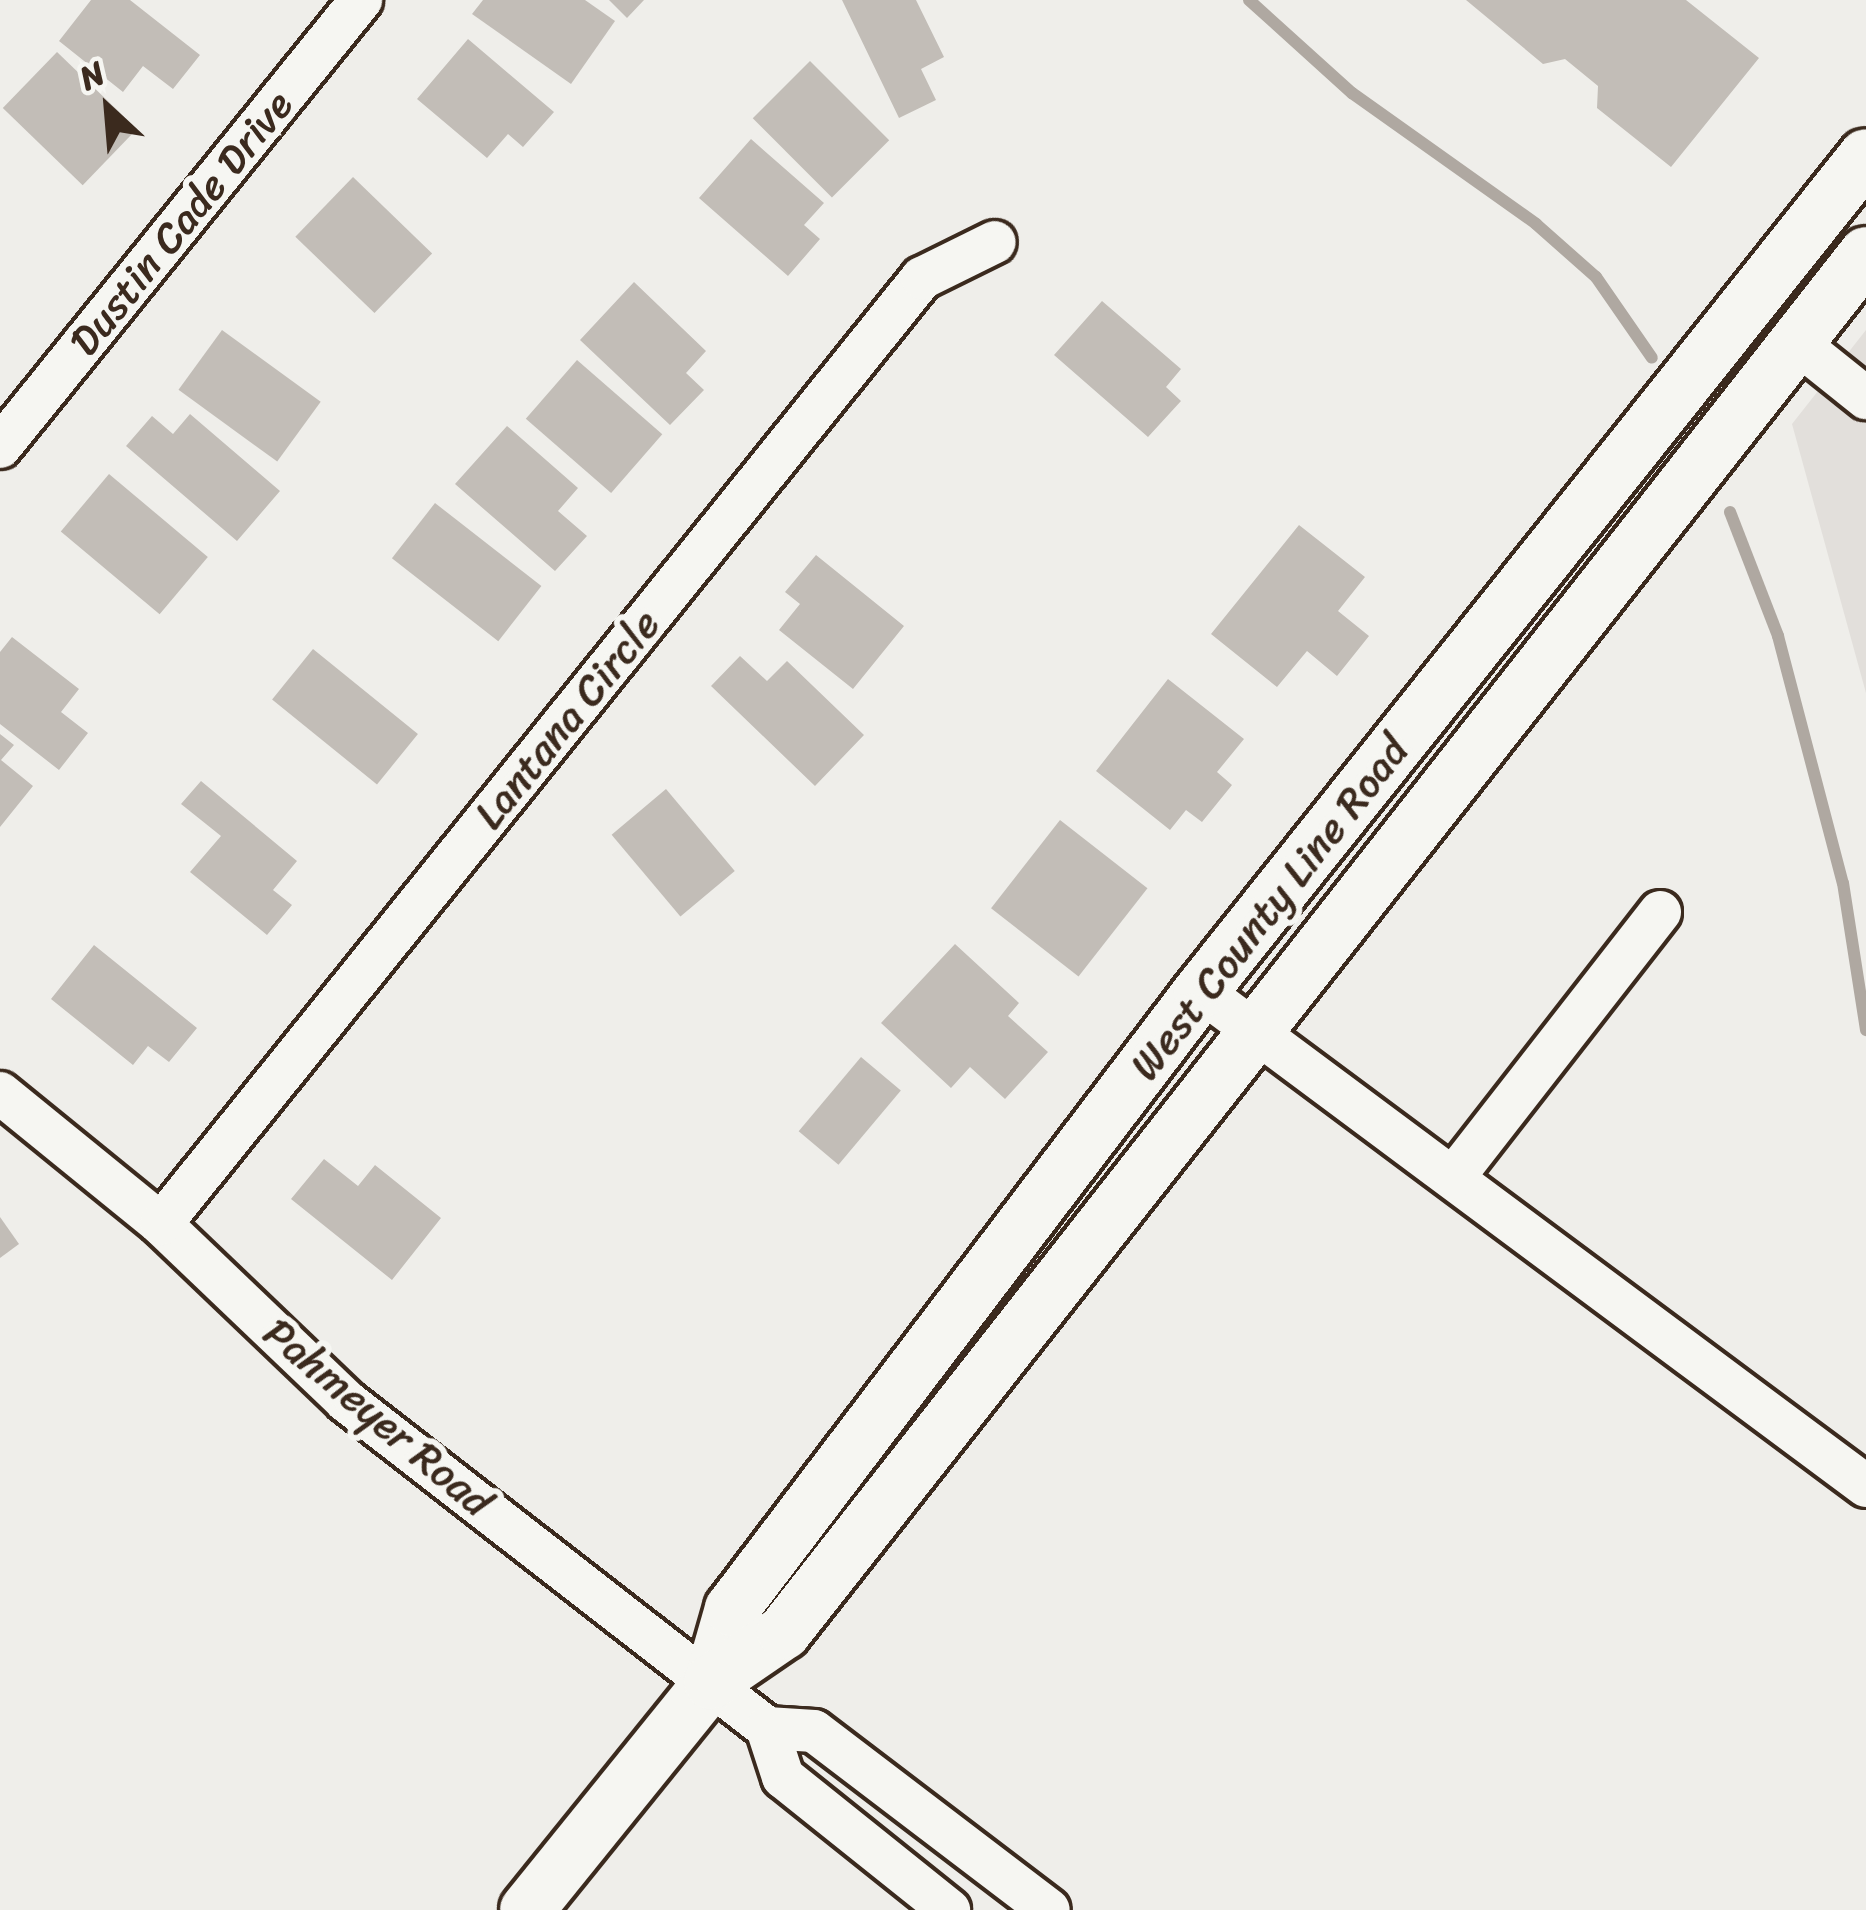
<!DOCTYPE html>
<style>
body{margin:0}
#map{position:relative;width:1866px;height:1910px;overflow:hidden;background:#efeeea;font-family:Sriracha,sans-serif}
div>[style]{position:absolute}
.built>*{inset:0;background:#e2dfdb}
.stream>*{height:12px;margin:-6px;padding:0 6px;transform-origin:6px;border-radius:6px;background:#afa8a1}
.building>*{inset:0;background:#c2bdb7;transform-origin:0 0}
.roads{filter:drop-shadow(3px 0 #3b2a1e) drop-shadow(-3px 0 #3b2a1e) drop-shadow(0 3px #3b2a1e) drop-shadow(0 -3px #3b2a1e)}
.minor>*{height:42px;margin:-21px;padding:0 21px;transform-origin:21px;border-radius:21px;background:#f6f6f2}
.major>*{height:54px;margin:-27px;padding:0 27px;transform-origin:27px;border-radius:27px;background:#f6f6f2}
span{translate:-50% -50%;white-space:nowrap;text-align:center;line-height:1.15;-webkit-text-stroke:12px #f6f6f2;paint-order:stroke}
.street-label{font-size:42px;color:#3b2a1e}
.north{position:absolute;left:48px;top:48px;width:120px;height:120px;-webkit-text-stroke:9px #f6f6f2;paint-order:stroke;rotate:334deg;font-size:33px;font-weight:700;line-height:48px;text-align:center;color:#3b2a1e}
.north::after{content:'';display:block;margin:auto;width:42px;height:54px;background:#3b2a1e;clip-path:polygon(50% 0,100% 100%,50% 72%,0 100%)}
</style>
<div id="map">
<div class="built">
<i style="clip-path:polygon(1866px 330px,1866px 693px,1792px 424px)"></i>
</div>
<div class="stream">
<i style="left:1249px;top:0;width:139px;rotate:42.1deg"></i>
<i style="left:1352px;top:93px;width:226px;rotate:35.4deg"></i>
<i style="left:1536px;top:224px;width:80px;rotate:41.5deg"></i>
<i style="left:1596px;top:277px;width:98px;rotate:55.3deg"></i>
<i style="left:1730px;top:512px;width:133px;rotate:68.8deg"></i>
<i style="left:1778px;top:636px;width:255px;rotate:75.3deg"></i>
<i style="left:1843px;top:883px;width:149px;rotate:81.1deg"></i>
</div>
<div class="building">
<i style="clip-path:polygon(91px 0,130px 0,200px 55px,173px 89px,143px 66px,123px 92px,59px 41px)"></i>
<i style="clip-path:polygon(483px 0,585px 0,615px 21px,571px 84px,472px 14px)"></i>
<i style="clip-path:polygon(609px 0,644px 0,627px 18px)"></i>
<i style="clip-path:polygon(842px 0,916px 0,944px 57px,921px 69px,936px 100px,899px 118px)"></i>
<i style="clip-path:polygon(1466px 0,1686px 0,1759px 58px,1671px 167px,1597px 108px,1598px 86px,1565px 59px,1543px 64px)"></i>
<i style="clip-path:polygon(468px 39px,554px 112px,523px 147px,508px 134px,487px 158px,417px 99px)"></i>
<i style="left:57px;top:52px;width:111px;height:78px;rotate:44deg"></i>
<i style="left:810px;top:61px;width:112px;height:81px;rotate:45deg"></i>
<i style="clip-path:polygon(751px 139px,824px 203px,804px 225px,820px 239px,788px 276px,699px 198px)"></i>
<i style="left:353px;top:177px;width:110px;height:83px;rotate:44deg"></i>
<i style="clip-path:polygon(634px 282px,706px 351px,686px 373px,704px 390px,670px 425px,580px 340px)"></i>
<i style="clip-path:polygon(1102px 301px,1181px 369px,1166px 387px,1181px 401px,1148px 437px,1054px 355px)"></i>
<i style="left:222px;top:330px;width:122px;height:74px;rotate:36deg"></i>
<i style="left:577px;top:360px;width:113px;height:78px;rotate:41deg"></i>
<i style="clip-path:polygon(190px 414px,280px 491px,237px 541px,126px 446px,152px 416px,173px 434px)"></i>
<i style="clip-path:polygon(507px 426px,578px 488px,558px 511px,587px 536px,555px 571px,455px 484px)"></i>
<i style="left:109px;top:474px;width:129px;height:75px;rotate:40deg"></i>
<i style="left:435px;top:503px;width:135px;height:70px;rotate:38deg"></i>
<i style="clip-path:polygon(1299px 525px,1365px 577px,1338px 611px,1369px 636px,1337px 676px,1307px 651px,1277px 687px,1211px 634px)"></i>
<i style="clip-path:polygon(816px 555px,904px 626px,853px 689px,779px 630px,800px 604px,785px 592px)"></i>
<i style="clip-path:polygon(12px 637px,79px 689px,61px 712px,88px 733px,59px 770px,0 724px,0 652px)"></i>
<i style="left:313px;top:649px;width:135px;height:65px;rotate:39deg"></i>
<i style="clip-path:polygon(740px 656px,767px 681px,787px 661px,864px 735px,815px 786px,711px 686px)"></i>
<i style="clip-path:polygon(1168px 679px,1244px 739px,1217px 772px,1232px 785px,1202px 822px,1186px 810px,1170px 830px,1096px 771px)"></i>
<i style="clip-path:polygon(0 734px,14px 745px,1px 760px,33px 786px,0 827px)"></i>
<i style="clip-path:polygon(201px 781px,297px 861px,273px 890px,292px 905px,267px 935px,190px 872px,221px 836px,181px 804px)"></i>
<i style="left:666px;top:789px;width:107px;height:71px;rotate:50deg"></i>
<i style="left:1060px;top:820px;width:111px;height:112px;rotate:38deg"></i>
<i style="clip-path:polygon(955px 944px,1019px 1003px,1008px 1016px,1048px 1052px,1005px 1099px,970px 1067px,951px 1088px,881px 1023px)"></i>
<i style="clip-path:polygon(94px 945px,197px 1028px,169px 1062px,148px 1046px,133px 1065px,51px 999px)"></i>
<i style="left:861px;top:1057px;width:52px;height:97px;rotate:40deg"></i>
<i style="clip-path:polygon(324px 1159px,358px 1186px,375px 1165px,441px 1218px,392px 1280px,291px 1199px)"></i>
<i style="clip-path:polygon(0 1217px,19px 1244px,0 1258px)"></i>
</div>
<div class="roads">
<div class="minor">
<i style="left:1796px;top:342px;width:90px;rotate:38.7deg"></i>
<i style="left:0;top:447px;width:575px;rotate:-51.08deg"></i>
<i style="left:1201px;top:991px;width:829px;rotate:36.66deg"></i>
<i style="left:0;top:1093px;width:208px;rotate:39.1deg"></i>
<i style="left:161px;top:1224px;width:256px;rotate:43.7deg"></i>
<i style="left:346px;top:1401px;width:533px;rotate:37.84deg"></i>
<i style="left:767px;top:1728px;width:52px;rotate:71.9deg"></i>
<i style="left:783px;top:1777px;width:213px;rotate:38.7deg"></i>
<i style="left:1453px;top:1178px;width:337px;rotate:-52.1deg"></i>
<i style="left:161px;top:1224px;width:1214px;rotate:-51.19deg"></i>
<i style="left:922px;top:278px;width:81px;rotate:-26.3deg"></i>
<i style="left:767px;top:1728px;width:47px;rotate:3.7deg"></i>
<i style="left:814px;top:1731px;width:295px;rotate:37.3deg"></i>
</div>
<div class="major">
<i style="left:711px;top:1682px;width:76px;rotate:-74deg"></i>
<i style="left:732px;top:1609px;width:776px;rotate:-52.81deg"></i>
<i style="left:1201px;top:991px;width:1067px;rotate:-51.47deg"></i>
<i style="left:527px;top:1910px;width:293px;rotate:-51.1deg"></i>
<i style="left:711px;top:1682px;width:88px;rotate:-34.4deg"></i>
<i style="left:784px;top:1632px;width:1752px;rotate:-51.86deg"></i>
</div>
</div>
<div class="street-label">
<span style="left:181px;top:223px;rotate:-51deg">Dustin Cade Drive</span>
<span style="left:567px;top:719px;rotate:-51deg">Lantana Circle</span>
<span style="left:1269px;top:908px;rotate:-52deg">West County Line Road</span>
<span style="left:378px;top:1417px;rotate:40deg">Pahmeyer Road</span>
</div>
<div class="north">N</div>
</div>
